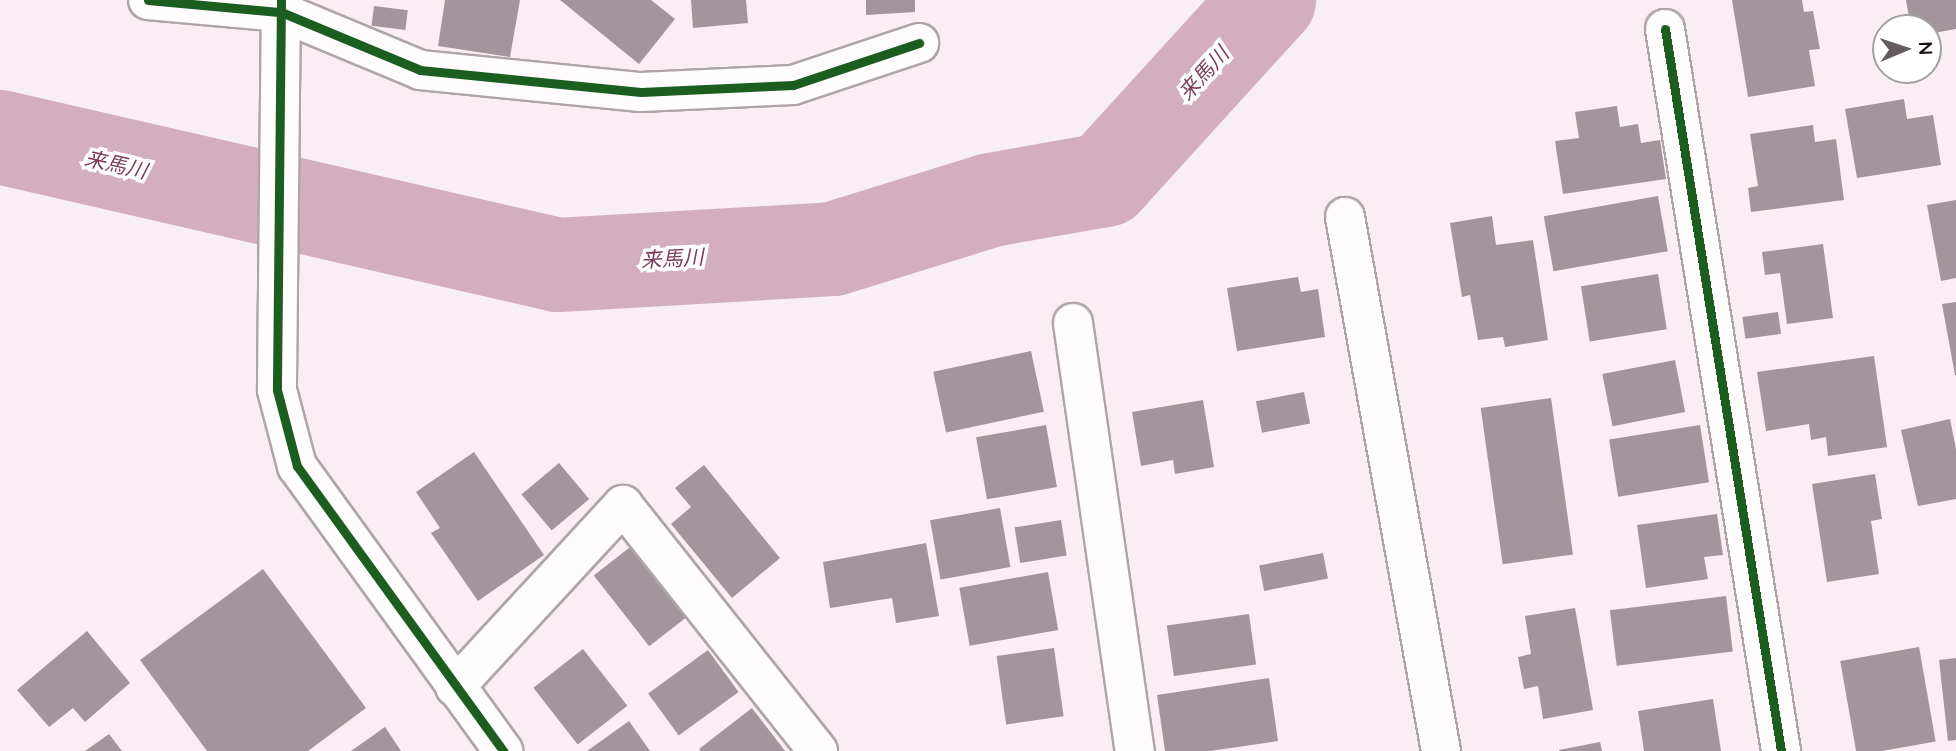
<!DOCTYPE html>
<meta charset="utf-8">
<style>
body{margin:0}
#map{position:relative;width:1956px;height:751px;overflow:hidden;background:#f9eef3;font-family:Quicksand,"Noto Sans JP",sans-serif}
div>[style]{position:absolute}
.river>*{height:94px;margin:-47px;padding:0 47px;transform-origin:47px;border-radius:47px;background:#d3aebe}
.building>*{inset:0;background:#a2959b;transform-origin:0 0}
.roads{filter:drop-shadow(2px 0 #aea5a9) drop-shadow(-2px 0 #aea5a9) drop-shadow(0 2px #aea5a9) drop-shadow(0 -2px #aea5a9)}
.minor>*{height:38px;margin:-19px;padding:0 19px;transform-origin:19px;border-radius:19px;background:#fefcfd}
.cycleway>*{height:9px;margin:-4.5px;padding:0 4.5px;transform-origin:4.5px;border-radius:4.5px;background:#1b5e20}
span{translate:-50% -50%;white-space:nowrap;text-align:center;line-height:1.15;-webkit-text-stroke:7px #fff;paint-order:stroke}
.water-label{font-size:21px;color:#7c3d5c;font-style:italic}
.north{position:absolute;left:1872px;top:14px;width:70px;height:70px;box-sizing:border-box;background:#fff;border:2px solid #a29fa0;border-radius:50%;rotate:88deg;font-size:19px;font-weight:700;line-height:28px;text-align:center;color:#160e11}
.north::after{content:'';display:block;margin:auto;width:24px;height:32px;background:#655c60;clip-path:polygon(50% 0,100% 100%,50% 72%,0 100%)}
</style>
<div id="map">
<div class="river">
<i style="left:0;top:137px;width:572px;rotate:12.92deg"></i>
<i style="left:558px;top:265px;width:275px;rotate:-3.3deg"></i>
<i style="left:833px;top:249px;width:165px;rotate:-17.2deg"></i>
<i style="left:991px;top:200px;width:116px;rotate:-10deg"></i>
<i style="left:1105px;top:180px;width:244px;rotate:-47.7deg"></i>
</div>
<div class="building">
<i style="clip-path:polygon(445px 0,520px 0,510px 57px,438px 46px)"></i>
<i style="clip-path:polygon(560px 0,651px 0,675px 19px,639px 64px)"></i>
<i style="clip-path:polygon(691px 0,746px 0,748px 23px,693px 28px)"></i>
<i style="clip-path:polygon(866px 0,915px 0,915px 12px,866px 15px)"></i>
<i style="clip-path:polygon(1732px 0,1802px 0,1804px 12px,1813px 11px,1820px 49px,1809px 50px,1815px 86px,1748px 97px)"></i>
<i style="clip-path:polygon(1906px 0,1956px 0,1956px 29px,1928px 34px,1928px 28px,1911px 28px)"></i>
<i style="left:374px;top:6px;width:34px;height:20px;rotate:7deg"></i>
<i style="clip-path:polygon(1904px 99px,1907px 119px,1933px 115px,1941px 165px,1857px 178px,1845px 109px)"></i>
<i style="clip-path:polygon(1617px 106px,1620px 127px,1638px 124px,1641px 143px,1660px 140px,1666px 179px,1563px 194px,1555px 141px,1579px 138px,1575px 112px)"></i>
<i style="clip-path:polygon(1813px 125px,1815px 142px,1836px 139px,1844px 200px,1751px 212px,1748px 188px,1758px 186px,1750px 134px)"></i>
<i style="left:1658px;top:196px;width:56px;height:116px;rotate:80deg"></i>
<i style="clip-path:polygon(1956px 200px,1956px 278px,1941px 281px,1927px 205px)"></i>
<i style="clip-path:polygon(1492px 216px,1496px 245px,1533px 240px,1548px 340px,1505px 347px,1503px 337px,1478px 340px,1470px 295px,1462px 297px,1450px 223px)"></i>
<i style="clip-path:polygon(1823px 244px,1833px 318px,1787px 324px,1780px 273px,1765px 275px,1762px 252px)"></i>
<i style="left:1658px;top:274px;width:56px;height:78px;rotate:81deg"></i>
<i style="clip-path:polygon(1298px 277px,1301px 292px,1318px 289px,1325px 337px,1237px 351px,1227px 288px)"></i>
<i style="clip-path:polygon(1956px 302px,1956px 375px,1955px 375px,1942px 304px)"></i>
<i style="left:1778px;top:312px;width:22px;height:36px;rotate:82deg"></i>
<i style="left:1031px;top:351px;width:62px;height:100px;rotate:78deg"></i>
<i style="clip-path:polygon(1874px 356px,1887px 447px,1828px 456px,1826px 437px,1811px 440px,1809px 424px,1766px 431px,1757px 372px)"></i>
<i style="left:1675px;top:360px;width:53px;height:74px;rotate:79deg"></i>
<i style="left:1304px;top:392px;width:32px;height:49px;rotate:79deg"></i>
<i style="left:1551px;top:398px;width:158px;height:71px;rotate:82deg"></i>
<i style="clip-path:polygon(1203px 400px,1214px 467px,1175px 474px,1173px 460px,1141px 466px,1132px 412px)"></i>
<i style="clip-path:polygon(1950px 419px,1956px 449px,1956px 499px,1918px 506px,1901px 430px)"></i>
<i style="left:1046px;top:425px;width:63px;height:71px;rotate:80deg"></i>
<i style="left:1700px;top:425px;width:58px;height:92px;rotate:81deg"></i>
<i style="clip-path:polygon(474px 452px,544px 555px,478px 601px,431px 533px,440px 528px,416px 492px)"></i>
<i style="left:559px;top:463px;width:47px;height:49px;rotate:50deg"></i>
<i style="clip-path:polygon(704px 465px,780px 558px,732px 598px,671px 524px,691px 507px,675px 488px)"></i>
<i style="clip-path:polygon(1875px 474px,1882px 519px,1871px 521px,1879px 574px,1827px 582px,1812px 484px)"></i>
<i style="left:1000px;top:508px;width:60px;height:71px;rotate:80deg"></i>
<i style="clip-path:polygon(1717px 514px,1723px 555px,1704px 557px,1708px 579px,1646px 588px,1637px 525px)"></i>
<i style="left:1061px;top:520px;width:36px;height:47px;rotate:81deg"></i>
<i style="clip-path:polygon(926px 543px,939px 616px,896px 623px,892px 598px,830px 608px,823px 562px)"></i>
<i style="left:634px;top:544px;width:90px;height:51px;rotate:52deg"></i>
<i style="left:1323px;top:553px;width:26px;height:65px;rotate:79deg"></i>
<i style="clip-path:polygon(263px 569px,366px 708px,308px 751px,207px 751px,140px 660px)"></i>
<i style="left:1048px;top:572px;width:59px;height:90px;rotate:80deg"></i>
<i style="left:1726px;top:596px;width:56px;height:117px;rotate:83deg"></i>
<i style="clip-path:polygon(1575px 608px,1593px 710px,1543px 719px,1538px 686px,1524px 689px,1518px 657px,1531px 654px,1525px 616px)"></i>
<i style="left:1249px;top:614px;width:51px;height:83px;rotate:82deg"></i>
<i style="clip-path:polygon(87px 631px,130px 683px,85px 722px,73px 708px,49px 727px,17px 690px)"></i>
<i style="left:1919px;top:647px;width:96px;height:80px;rotate:80deg"></i>
<i style="left:1054px;top:648px;width:69px;height:58px;rotate:82deg"></i>
<i style="left:583px;top:649px;width:72px;height:63px;rotate:52deg"></i>
<i style="left:708px;top:650px;width:52px;height:74px;rotate:54deg"></i>
<i style="clip-path:polygon(1956px 658px,1956px 740px,1948px 741px,1939px 660px)"></i>
<i style="clip-path:polygon(1269px 678px,1278px 741px,1210px 751px,1165px 751px,1157px 695px)"></i>
<i style="clip-path:polygon(1713px 699px,1721px 751px,1644px 751px,1638px 711px)"></i>
<i style="clip-path:polygon(752px 708px,785px 751px,701px 751px,699px 749px)"></i>
<i style="clip-path:polygon(629px 721px,650px 751px,587px 751px)"></i>
<i style="clip-path:polygon(385px 727px,401px 751px,351px 751px)"></i>
<i style="clip-path:polygon(109px 734px,122px 751px,85px 751px)"></i>
<i style="clip-path:polygon(1600px 742px,1602px 751px,1559px 751px,1559px 750px)"></i>
</div>
<div class="roads">
<div class="minor">
<i style="left:148px;top:0;width:134px;rotate:5.2deg"></i>
<i style="left:281px;top:12px;width:151px;rotate:22.6deg"></i>
<i style="left:420px;top:70px;width:222px;rotate:5.7deg"></i>
<i style="left:641px;top:92px;width:152px;rotate:-2.6deg"></i>
<i style="left:793px;top:85px;width:133px;rotate:-18.4deg"></i>
<i style="left:281px;top:0;width:390px;rotate:90.6deg"></i>
<i style="left:277px;top:390px;width:79px;rotate:75.3deg"></i>
<i style="left:297px;top:466px;width:352px;rotate:54.1deg"></i>
<i style="left:1665px;top:29px;width:731px;rotate:80.87deg"></i>
<i style="left:1345px;top:217px;width:543px;rotate:79.81deg"></i>
<i style="left:1073px;top:323px;width:432px;rotate:81.8deg"></i>
<i style="left:455px;top:687px;width:248px;rotate:-47.3deg"></i>
<i style="left:623px;top:505px;width:314px;rotate:51.6deg"></i>
</div>
</div>
<div class="cycleway">
<i style="left:148px;top:0;width:134px;rotate:5.2deg"></i>
<i style="left:281px;top:12px;width:151px;rotate:22.6deg"></i>
<i style="left:420px;top:70px;width:222px;rotate:5.7deg"></i>
<i style="left:641px;top:92px;width:152px;rotate:-2.6deg"></i>
<i style="left:793px;top:85px;width:133px;rotate:-18.4deg"></i>
<i style="left:281px;top:0;width:390px;rotate:90.6deg"></i>
<i style="left:277px;top:390px;width:79px;rotate:75.3deg"></i>
<i style="left:297px;top:466px;width:352px;rotate:54.1deg"></i>
<i style="left:1665px;top:29px;width:731px;rotate:80.87deg"></i>
</div>
<div class="water-label">
<span style="left:1203px;top:73px;rotate:-48deg">来馬川</span>
<span style="left:116px;top:164px;rotate:13deg">来馬川</span>
<span style="left:672px;top:258px;rotate:-3deg">来馬川</span>
</div>
<div class="north">N</div>
</div>
